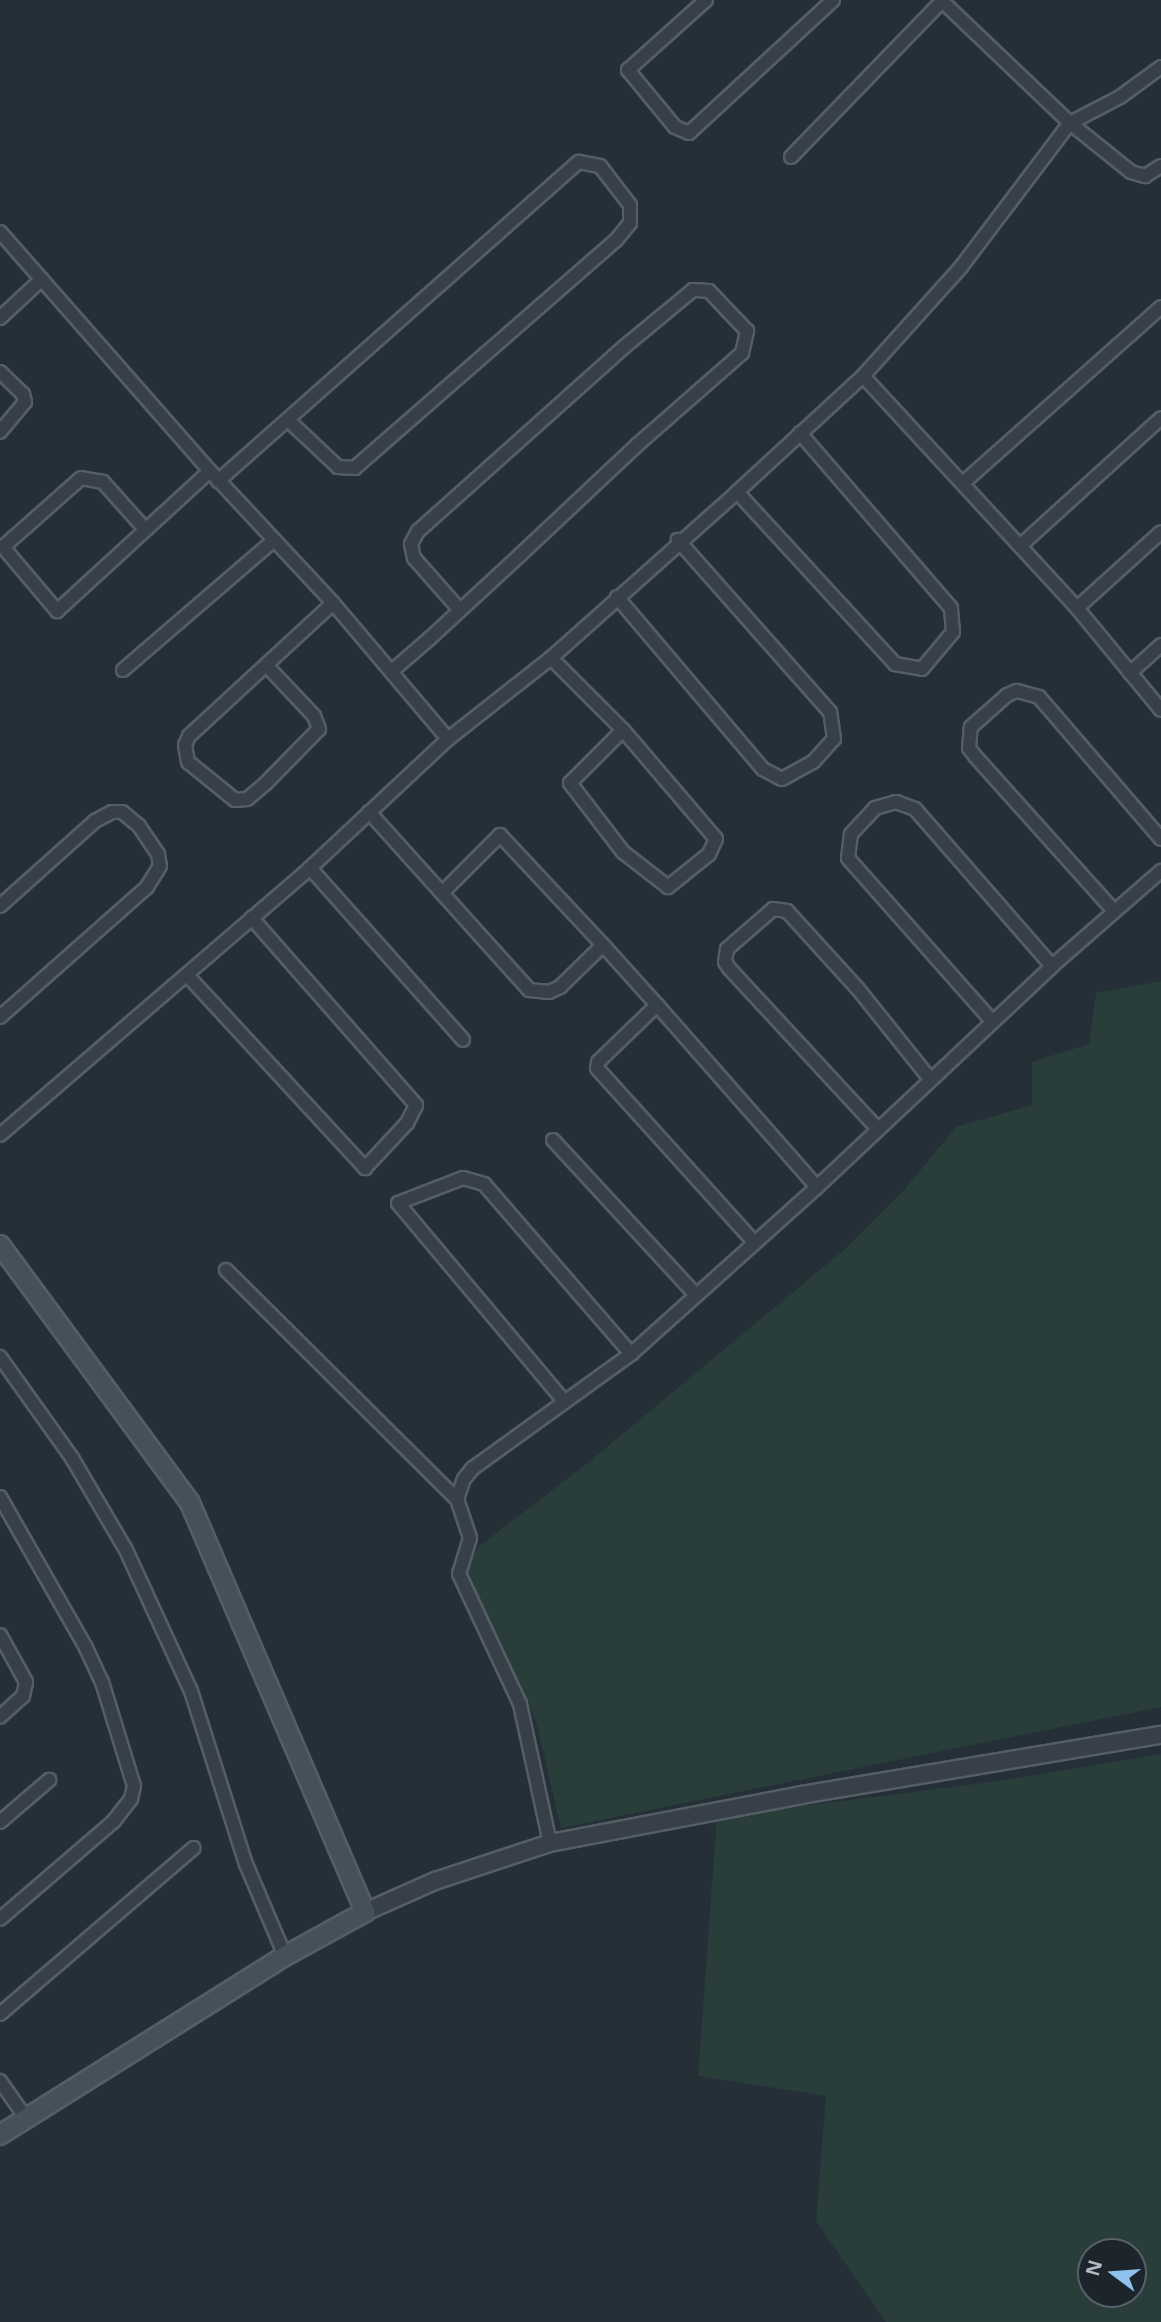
<!DOCTYPE html>
<style>
body{margin:0}
#map{position:relative;width:1161px;height:2322px;overflow:hidden;background:#242f37;font-family:"Noto Sans",sans-serif}
div>[style]{position:absolute}
.green>*{inset:0;background:#293d3a}
.roads{filter:drop-shadow(2px 0 #555e65) drop-shadow(-2px 0 #555e65) drop-shadow(0 2px #555e65) drop-shadow(0 -2px #555e65)}
.minor>*{height:12px;margin:-6px;padding:0 6px;transform-origin:6px;border-radius:6px;background:#374048}
.tertiary>*{height:16px;margin:-8px;padding:0 8px;transform-origin:8px;border-radius:8px;background:#374048}
.secondary>*{height:18px;margin:-9px;padding:0 9px;transform-origin:9px;border-radius:9px;background:#45505a}
span{translate:-50% -50%;white-space:nowrap;text-align:center;line-height:1.15;-webkit-text-stroke:5px #1c252c;paint-order:stroke}
.north{position:absolute;left:1077px;top:2238px;width:70px;height:70px;box-sizing:border-box;background:#1c252c;border:2px solid #586169;border-radius:50%;rotate:286deg;font-size:19px;font-weight:700;line-height:28px;text-align:center;color:#b2bbc4}
.north::after{content:'';display:block;margin:auto;width:24px;height:32px;background:#8ec1ec;clip-path:polygon(50% 0,100% 100%,50% 72%,0 100%)}
</style>
<div id="map">
<div class="green">
<i style="clip-path:polygon(1161px 981px,1161px 1707px,561px 1828px,536px 1721px,466px 1571px,477px 1548px,590px 1461px,845px 1249px,904px 1190px,956px 1127px,1032px 1105px,1032px 1062px,1089px 1044px,1096px 993px)"></i>
<i style="clip-path:polygon(evenodd,1161px 1754px,1161px 2322px,886px 2322px,816px 2221px,826px 2096px,698px 2076px,717px 1817px,998px 1781px,1161px 1754px,1091px 2252px,1133px 2252px,1133px 2294px,1091px 2294px,1091px 2252px)"></i>
</div>
<div class="roads">
<div class="minor">
<i style="left:706px;top:0;width:105px;rotate:138.1deg"></i>
<i style="left:628px;top:70px;width:74px;rotate:50.5deg"></i>
<i style="left:675px;top:127px;width:15px;rotate:23deg"></i>
<i style="left:689px;top:133px;width:196px;rotate:-42.7deg"></i>
<i style="left:1161px;top:67px;width:51px;rotate:143.8deg"></i>
<i style="left:1120px;top:97px;width:56px;rotate:152.5deg"></i>
<i style="left:1070px;top:123px;width:78px;rotate:38.8deg"></i>
<i style="left:1131px;top:172px;width:15px;rotate:16deg"></i>
<i style="left:1145px;top:176px;width:19px;rotate:-32deg"></i>
<i style="left:791px;top:157px;width:217px;rotate:-45.9deg"></i>
<i style="left:0;top:232px;width:318px;rotate:48.7deg"></i>
<i style="left:210px;top:471px;width:180px;rotate:47deg"></i>
<i style="left:333px;top:603px;width:178px;rotate:49.8deg"></i>
<i style="left:0;top:318px;width:57px;rotate:-42.9deg"></i>
<i style="left:0;top:372px;width:32px;rotate:44deg"></i>
<i style="left:23px;top:394px;width:8px;rotate:76deg"></i>
<i style="left:25px;top:402px;width:39px;rotate:130deg"></i>
<i style="left:863px;top:376px;width:316px;rotate:47.3deg"></i>
<i style="left:1077px;top:608px;width:132px;rotate:50.5deg"></i>
<i style="left:218px;top:481px;width:482px;rotate:-41.5deg"></i>
<i style="left:579px;top:162px;width:21px;rotate:11deg"></i>
<i style="left:600px;top:166px;width:49px;rotate:52.4deg"></i>
<i style="left:630px;top:205px;width:18px;rotate:90deg"></i>
<i style="left:630px;top:223px;width:22px;rotate:129deg"></i>
<i style="left:616px;top:240px;width:347px;rotate:138.9deg"></i>
<i style="left:355px;top:468px;width:17px;rotate:-177deg"></i>
<i style="left:338px;top:467px;width:67px;rotate:-136.8deg"></i>
<i style="left:963px;top:483px;width:265px;rotate:-41.6deg"></i>
<i style="left:737px;top:492px;width:234px;rotate:47.4deg"></i>
<i style="left:895px;top:664px;width:27px;rotate:10deg"></i>
<i style="left:922px;top:669px;width:48px;rotate:-50deg"></i>
<i style="left:953px;top:632px;width:24px;rotate:-95deg"></i>
<i style="left:951px;top:608px;width:231px;rotate:-130.8deg"></i>
<i style="left:144px;top:528px;width:62px;rotate:-131.7deg"></i>
<i style="left:103px;top:482px;width:22px;rotate:-170deg"></i>
<i style="left:81px;top:478px;width:104px;rotate:138.5deg"></i>
<i style="left:3px;top:547px;width:84px;rotate:49.8deg"></i>
<i style="left:57px;top:611px;width:207px;rotate:-42.5deg"></i>
<i style="left:1020px;top:546px;width:190px;rotate:-42.2deg"></i>
<i style="left:617px;top:597px;width:226px;rotate:49.7deg"></i>
<i style="left:763px;top:769px;width:21px;rotate:28deg"></i>
<i style="left:782px;top:779px;width:35px;rotate:-29deg"></i>
<i style="left:813px;top:762px;width:31px;rotate:-48deg"></i>
<i style="left:834px;top:739px;width:27px;rotate:-98deg"></i>
<i style="left:830px;top:712px;width:230px;rotate:-131.5deg"></i>
<i style="left:1077px;top:608px;width:113px;rotate:-42.1deg"></i>
<i style="left:551px;top:658px;width:102px;rotate:45deg"></i>
<i style="left:623px;top:730px;width:143px;rotate:49.5deg"></i>
<i style="left:716px;top:839px;width:17px;rotate:115deg"></i>
<i style="left:709px;top:854px;width:53px;rotate:141.2deg"></i>
<i style="left:668px;top:887px;width:57px;rotate:-142.1deg"></i>
<i style="left:623px;top:852px;width:87px;rotate:-127.5deg"></i>
<i style="left:570px;top:783px;width:75px;rotate:-45deg"></i>
<i style="left:266px;top:665px;width:70px;rotate:46.7deg"></i>
<i style="left:314px;top:716px;width:14px;rotate:69deg"></i>
<i style="left:319px;top:729px;width:77px;rotate:134.5deg"></i>
<i style="left:265px;top:784px;width:23px;rotate:140deg"></i>
<i style="left:247px;top:799px;width:12px;rotate:175deg"></i>
<i style="left:235px;top:800px;width:60px;rotate:-141deg"></i>
<i style="left:188px;top:762px;width:17px;rotate:-100deg"></i>
<i style="left:185px;top:745px;width:10px;rotate:-66deg"></i>
<i style="left:189px;top:736px;width:196px;rotate:-42.7deg"></i>
<i style="left:123px;top:670px;width:199px;rotate:-40.7deg"></i>
<i style="left:392px;top:671px;width:49px;rotate:-40.9deg"></i>
<i style="left:429px;top:639px;width:124px;rotate:-42.7deg"></i>
<i style="left:520px;top:555px;width:161px;rotate:-43.2deg"></i>
<i style="left:637px;top:445px;width:140px;rotate:-41.2deg"></i>
<i style="left:742px;top:353px;width:23px;rotate:-77deg"></i>
<i style="left:747px;top:331px;width:55px;rotate:-133.5deg"></i>
<i style="left:709px;top:291px;width:16px;rotate:-176deg"></i>
<i style="left:693px;top:290px;width:89px;rotate:140.4deg"></i>
<i style="left:624px;top:347px;width:276px;rotate:138.2deg"></i>
<i style="left:418px;top:531px;width:15px;rotate:118deg"></i>
<i style="left:411px;top:544px;width:14px;rotate:78deg"></i>
<i style="left:414px;top:558px;width:69px;rotate:48.5deg"></i>
<i style="left:1130px;top:673px;width:42px;rotate:-42.1deg"></i>
<i style="left:369px;top:812px;width:239px;rotate:48deg"></i>
<i style="left:529px;top:990px;width:20px;rotate:6deg"></i>
<i style="left:549px;top:992px;width:12px;rotate:-24deg"></i>
<i style="left:560px;top:987px;width:60px;rotate:-44.3deg"></i>
<i style="left:603px;top:945px;width:151px;rotate:-133.1deg"></i>
<i style="left:500px;top:835px;width:81px;rotate:135deg"></i>
<i style="left:310px;top:868px;width:230px;rotate:48.3deg"></i>
<i style="left:0;top:906px;width:127px;rotate:-41.8deg"></i>
<i style="left:95px;top:821px;width:19px;rotate:-28deg"></i>
<i style="left:112px;top:812px;width:10px"></i>
<i style="left:122px;top:812px;width:22px;rotate:39deg"></i>
<i style="left:139px;top:826px;width:34px;rotate:56deg"></i>
<i style="left:158px;top:854px;width:12px;rotate:81deg"></i>
<i style="left:160px;top:866px;width:25px;rotate:122deg"></i>
<i style="left:147px;top:887px;width:196px;rotate:138.5deg"></i>
<i style="left:1114px;top:911px;width:208px;rotate:-131.9deg"></i>
<i style="left:975px;top:756px;width:10px;rotate:-127deg"></i>
<i style="left:969px;top:748px;width:21px;rotate:-85deg"></i>
<i style="left:971px;top:727px;width:48px;rotate:-41.6deg"></i>
<i style="left:1007px;top:695px;width:11px;rotate:-22deg"></i>
<i style="left:1017px;top:691px;width:23px;rotate:15deg"></i>
<i style="left:1039px;top:697px;width:187px;rotate:49.3deg"></i>
<i style="left:603px;top:945px;width:81px;rotate:48deg"></i>
<i style="left:187px;top:975px;width:263px;rotate:47.3deg"></i>
<i style="left:365px;top:1168px;width:62px;rotate:-47deg"></i>
<i style="left:407px;top:1123px;width:20px;rotate:-63deg"></i>
<i style="left:416px;top:1105px;width:249px;rotate:-131.3deg"></i>
<i style="left:992px;top:1021px;width:217px;rotate:-131.5deg"></i>
<i style="left:848px;top:858px;width:24px;rotate:-83deg"></i>
<i style="left:851px;top:834px;width:35px;rotate:-47deg"></i>
<i style="left:875px;top:808px;width:22px;rotate:-16deg"></i>
<i style="left:896px;top:802px;width:20px;rotate:20deg"></i>
<i style="left:915px;top:809px;width:208px;rotate:48.9deg"></i>
<i style="left:877px;top:1128px;width:218px;rotate:-132.8deg"></i>
<i style="left:729px;top:968px;width:7px;rotate:-124deg"></i>
<i style="left:725px;top:962px;width:13px;rotate:-81deg"></i>
<i style="left:727px;top:949px;width:61px;rotate:-41deg"></i>
<i style="left:773px;top:909px;width:14px;rotate:8deg"></i>
<i style="left:787px;top:911px;width:105px;rotate:47.7deg"></i>
<i style="left:858px;top:989px;width:115px;rotate:51.3deg"></i>
<i style="left:0;top:1135px;width:409px;rotate:-40.7deg"></i>
<i style="left:310px;top:868px;width:189px;rotate:-43.1deg"></i>
<i style="left:448px;top:739px;width:131px;rotate:-38.2deg"></i>
<i style="left:551px;top:658px;width:249px;rotate:-41.7deg"></i>
<i style="left:737px;top:492px;width:171px;rotate:-42.6deg"></i>
<i style="left:863px;top:376px;width:147px;rotate:-48deg"></i>
<i style="left:961px;top:267px;width:181px;rotate:-52.9deg"></i>
<i style="left:1070px;top:123px;width:178px;rotate:-136.4deg"></i>
<i style="left:553px;top:1140px;width:211px;rotate:47.3deg"></i>
<i style="left:754px;top:1242px;width:234px;rotate:-132.1deg"></i>
<i style="left:597px;top:1068px;width:6px;rotate:-81deg"></i>
<i style="left:598px;top:1062px;width:82px;rotate:-44deg"></i>
<i style="left:657px;top:1005px;width:242px;rotate:48.7deg"></i>
<i style="left:226px;top:1270px;width:325px;rotate:44.8deg"></i>
<i style="left:0;top:1357px;width:124px;rotate:54.5deg"></i>
<i style="left:72px;top:1458px;width:107px;rotate:59.6deg"></i>
<i style="left:126px;top:1550px;width:155px;rotate:65.3deg"></i>
<i style="left:191px;top:1691px;width:182px;rotate:72.4deg"></i>
<i style="left:246px;top:1864px;width:100px;rotate:67deg"></i>
<i style="left:564px;top:1401px;width:258px;rotate:-130deg"></i>
<i style="left:398px;top:1203px;width:70px;rotate:-21deg"></i>
<i style="left:463px;top:1178px;width:22px;rotate:16deg"></i>
<i style="left:484px;top:1184px;width:225px;rotate:49.1deg"></i>
<i style="left:0;top:1497px;width:174px;rotate:60.3deg"></i>
<i style="left:86px;top:1648px;width:38px;rotate:65deg"></i>
<i style="left:102px;top:1682px;width:109px;rotate:72.9deg"></i>
<i style="left:134px;top:1786px;width:13px;rotate:103deg"></i>
<i style="left:131px;top:1799px;width:28px;rotate:128deg"></i>
<i style="left:114px;top:1821px;width:150px;rotate:139.3deg"></i>
<i style="left:0;top:1635px;width:54px;rotate:61deg"></i>
<i style="left:26px;top:1682px;width:14px;rotate:102deg"></i>
<i style="left:23px;top:1696px;width:31px;rotate:138deg"></i>
<i style="left:0;top:1822px;width:65px;rotate:-40.6deg"></i>
<i style="left:550px;top:1843px;width:142px;rotate:-102.2deg"></i>
<i style="left:520px;top:1704px;width:144px;rotate:-115.1deg"></i>
<i style="left:459px;top:1574px;width:38px;rotate:-73deg"></i>
<i style="left:470px;top:1538px;width:41px;rotate:-108.4deg"></i>
<i style="left:457px;top:1499px;width:21px;rotate:-71deg"></i>
<i style="left:464px;top:1479px;width:14px;rotate:-51deg"></i>
<i style="left:473px;top:1468px;width:195px;rotate:-35.8deg"></i>
<i style="left:631px;top:1354px;width:250px;rotate:-41.9deg"></i>
<i style="left:817px;top:1187px;width:323px;rotate:-43.2deg"></i>
<i style="left:1052px;top:966px;width:145px;rotate:-41.1deg"></i>
<i style="left:0;top:2014px;width:255px;rotate:-40.6deg"></i>
<i style="left:0;top:2081px;width:45px;rotate:54.9deg"></i>
</div>
<div class="tertiary">
<i style="left:365px;top:1912px;width:77px;rotate:-23.9deg"></i>
<i style="left:435px;top:1881px;width:121px;rotate:-18.3deg"></i>
<i style="left:550px;top:1843px;width:256px;rotate:-10.8deg"></i>
<i style="left:801px;top:1795px;width:365px;rotate:-9.5deg"></i>
</div>
<div class="secondary">
<i style="left:0;top:1245px;width:320px;rotate:53.6deg"></i>
<i style="left:190px;top:1503px;width:445px;rotate:66.8deg"></i>
<i style="left:365px;top:1912px;width:91px;rotate:151.2deg"></i>
<i style="left:285px;top:1956px;width:337px;rotate:147.9deg"></i>
</div>
</div>
<div class="north">N</div>
</div>
